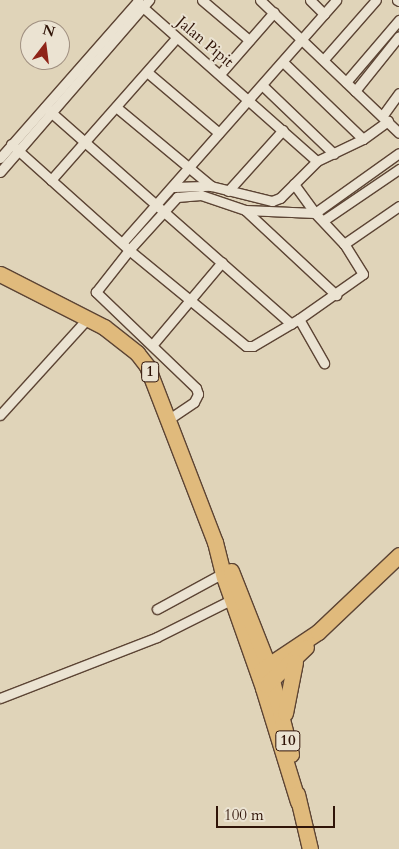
<!DOCTYPE html>
<style>
body{margin:0}
#map{position:relative;width:399px;height:849px;overflow:hidden;background:#e0d4b9;font-family:Cardo,serif}
div>[style]{position:absolute}
.roads{filter:drop-shadow(1px 0 #5c4434) drop-shadow(-1px 0 #5c4434) drop-shadow(0 1px #5c4434) drop-shadow(0 -1px #5c4434)}
.street>*{height:9px;margin:-4.5px;padding:0 4.5px;transform-origin:4.5px;border-radius:4.5px;background:#ebe3d2}
.highway>*{height:15px;margin:-7.5px;padding:0 7.5px;transform-origin:7.5px;border-radius:7.5px;background:#e0ba7c}
span{translate:-50% -50%;white-space:nowrap;text-align:center;line-height:1.15;-webkit-text-stroke:4px #ebe3d2;paint-order:stroke}
.shield-label span{padding:1px 4px;background:#ebe3d2;border:1px solid;border-radius:4px;-webkit-text-stroke-width:0}
.shield-label{font-size:15px;color:#301408;font-weight:700}
.street-label{font-size:16px;color:#301408}
.north{position:absolute;left:20px;top:20px;width:50px;height:50px;box-sizing:border-box;background:#ebe3d2;border:1px solid #a09081;border-radius:50%;rotate:15deg;font-size:14px;font-weight:700;line-height:20px;text-align:center;color:#301408}
.north::after{content:'';display:block;margin:auto;width:18px;height:22px;background:#8f2418;clip-path:polygon(50% 0,100% 100%,50% 72%,0 100%)}
.scale{position:absolute;left:216px;top:806px;width:119px;height:22px;box-sizing:border-box;border:2px solid #301408;border-top:0;padding-left:6px;font-size:15px;line-height:18px;white-space:nowrap;color:#301408;-webkit-text-stroke:4px #ebe3d2;paint-order:stroke}
</style>
<div id="map">
<div class="roads">
<div class="street">
<i style="left:202px;top:0;width:62px;rotate:40.4deg"></i>
<i style="left:260px;top:0;width:192px;rotate:43.7deg"></i>
<i style="left:310px;top:0;width:20px;rotate:45deg"></i>
<i style="left:397px;top:0;width:2px;rotate:27deg"></i>
<i style="left:137px;top:2px;width:240px;rotate:41.5deg"></i>
<i style="left:325px;top:58px;width:77px;rotate:-48.7deg"></i>
<i style="left:283px;top:62px;width:111px;rotate:43.9deg"></i>
<i style="left:147px;top:72px;width:94px;rotate:40.3deg"></i>
<i style="left:220px;top:74px;width:82px;rotate:-48.9deg"></i>
<i style="left:346px;top:82px;width:82px;rotate:-49.5deg"></i>
<i style="left:263px;top:86px;width:98px;rotate:43.8deg"></i>
<i style="left:355px;top:91px;width:70px;rotate:-51.3deg"></i>
<i style="left:45px;top:107px;width:328px;rotate:41.4deg"></i>
<i style="left:116px;top:107px;width:124px;rotate:39.7deg"></i>
<i style="left:383px;top:115px;width:27px;rotate:-54deg"></i>
<i style="left:11px;top:144px;width:159px;rotate:41.9deg"></i>
<i style="left:129px;top:250px;width:151px;rotate:39.4deg"></i>
<i style="left:246px;top:346px;width:7px"></i>
<i style="left:253px;top:346px;width:53px;rotate:-30.4deg"></i>
<i style="left:299px;top:319px;width:78px;rotate:-35.1deg"></i>
<i style="left:363px;top:274px;width:36px;rotate:-122deg"></i>
<i style="left:344px;top:244px;width:42px;rotate:-133.1deg"></i>
<i style="left:315px;top:213px;width:36px;rotate:-126deg"></i>
<i style="left:0;top:158px;width:210px;rotate:-48.7deg"></i>
<i style="left:0;top:172px;width:228px;rotate:-49.1deg"></i>
<i style="left:51px;top:180px;width:189px;rotate:-48.6deg"></i>
<i style="left:174px;top:187px;width:37px;rotate:-2deg"></i>
<i style="left:211px;top:186px;width:63px;rotate:13.8deg"></i>
<i style="left:272px;top:201px;width:9px;rotate:-21deg"></i>
<i style="left:280px;top:198px;width:52px;rotate:-45deg"></i>
<i style="left:317px;top:161px;width:51px;rotate:-25.6deg"></i>
<i style="left:363px;top:139px;width:31px;rotate:-36deg"></i>
<i style="left:228px;top:191px;width:82px;rotate:-48deg"></i>
<i style="left:245px;top:210px;width:125px;rotate:43deg"></i>
<i style="left:324px;top:220px;width:91px;rotate:-34.2deg"></i>
<i style="left:122px;top:243px;width:324px;rotate:-48.6deg"></i>
<i style="left:344px;top:244px;width:67px;rotate:-34.6deg"></i>
<i style="left:299px;top:319px;width:51px;rotate:60.4deg"></i>
<i style="left:153px;top:344px;width:107px;rotate:-49.9deg"></i>
<i style="left:0;top:415px;width:131px;rotate:-47.8deg"></i>
<i style="left:169px;top:419px;width:30px;rotate:-34deg"></i>
<i style="left:194px;top:402px;width:9px;rotate:-63deg"></i>
<i style="left:198px;top:394px;width:6px;rotate:-108deg"></i>
<i style="left:196px;top:388px;width:139px;rotate:-136.2deg"></i>
<i style="left:96px;top:292px;width:53px;rotate:-51.8deg"></i>
<i style="left:129px;top:250px;width:72px;rotate:-47.8deg"></i>
<i style="left:177px;top:197px;width:24px;rotate:-5deg"></i>
<i style="left:201px;top:195px;width:46px;rotate:18.8deg"></i>
<i style="left:245px;top:210px;width:70px;rotate:2.5deg"></i>
<i style="left:315px;top:213px;width:103px;rotate:-35.5deg"></i>
<i style="left:157px;top:609px;width:75px;rotate:-28.6deg"></i>
<i style="left:0;top:698px;width:168px;rotate:-21.2deg"></i>
<i style="left:157px;top:637px;width:83px;rotate:-26.6deg"></i>
</div>
<div class="highway">
<i style="left:0;top:274px;width:117px;rotate:27deg"></i>
<i style="left:104px;top:327px;width:42px;rotate:38.2deg"></i>
<i style="left:137px;top:353px;width:16px;rotate:52deg"></i>
<i style="left:147px;top:366px;width:189px;rotate:68.9deg"></i>
<i style="left:215px;top:542px;width:36px;rotate:76deg"></i>
<i style="left:224px;top:577px;width:118px;rotate:70.6deg"></i>
<i style="left:263px;top:688px;width:119px;rotate:72.9deg"></i>
<i style="left:231px;top:571px;width:101px;rotate:68.5deg"></i>
<i style="left:268px;top:665px;width:92px;rotate:75.5deg"></i>
<i style="left:261px;top:670px;width:69px;rotate:-33.7deg"></i>
<i style="left:318px;top:632px;width:112px;rotate:-43.5deg"></i>
<i style="left:266px;top:685px;width:55px;rotate:-43.5deg"></i>
<i style="left:285px;top:713px;width:52px;rotate:-78.9deg"></i>
<i style="left:297px;top:794px;width:57px;rotate:76.7deg"></i>
</div>
</div>
<div class="shield-label">
<span style="left:150px;top:372px">1</span>
<span style="left:288px;top:741px">10</span>
</div>
<div class="street-label">
<span style="left:205px;top:42px;rotate:40deg">Jalan Pipit</span>
</div>
<div class="north">N</div>
<div class="scale">100 m</div>
</div>
